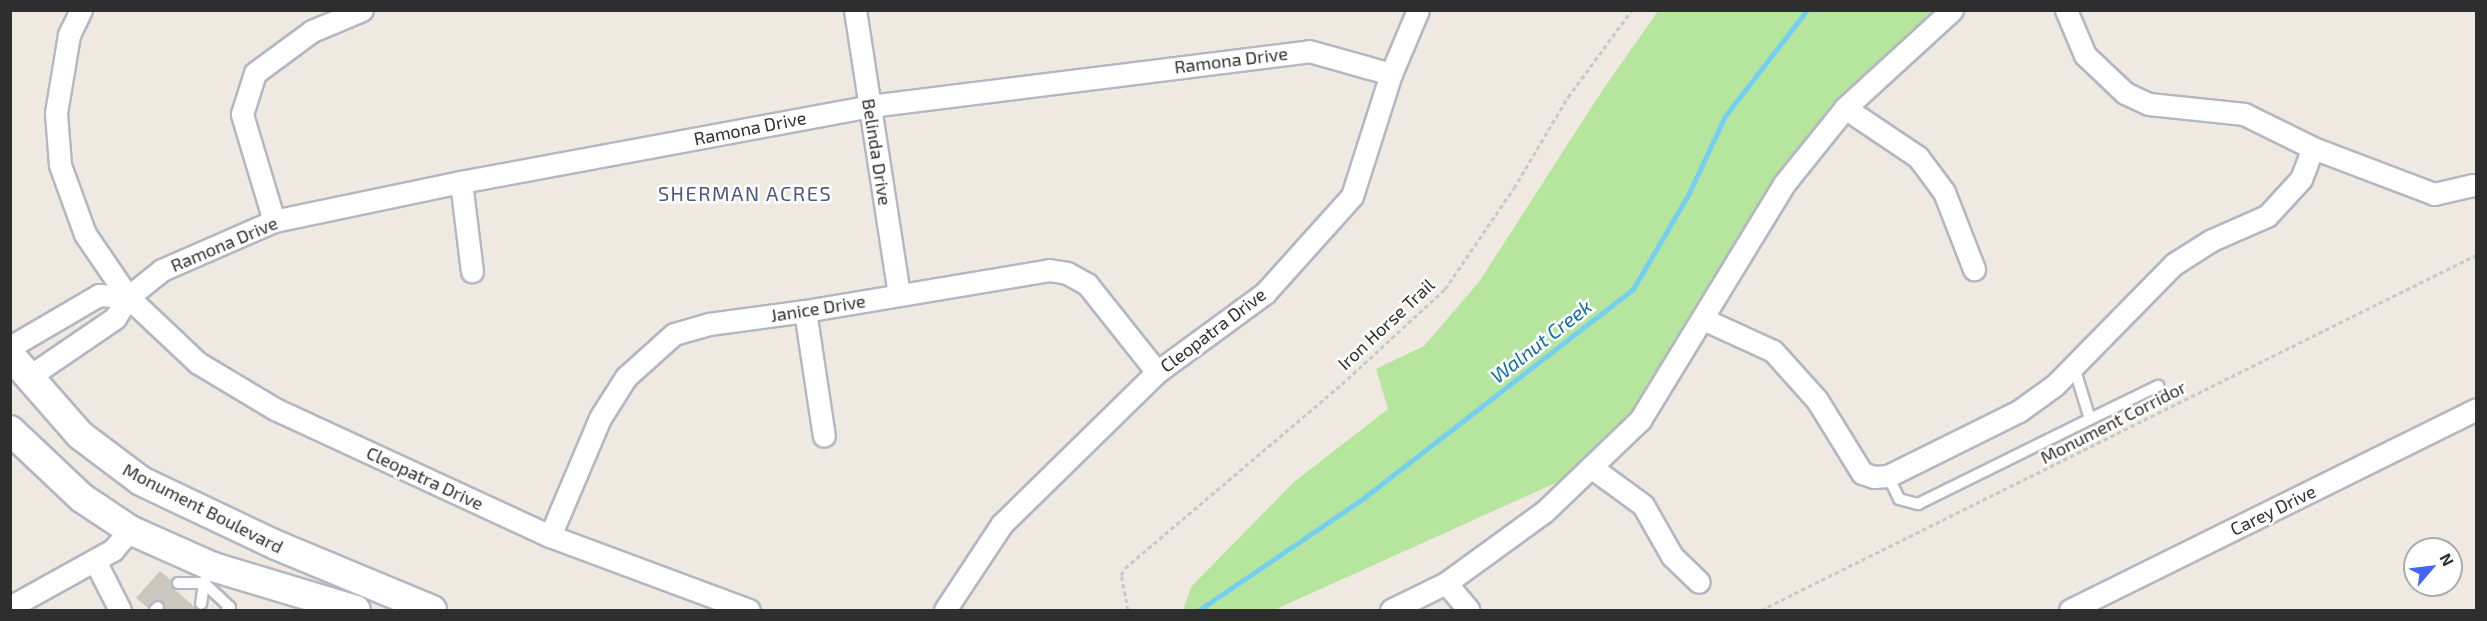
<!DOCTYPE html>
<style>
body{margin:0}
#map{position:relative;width:2487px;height:621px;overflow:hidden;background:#efe9e1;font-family:"Exo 2",sans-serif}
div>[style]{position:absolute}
.green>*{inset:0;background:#b6e59e}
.stream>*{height:5px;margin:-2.5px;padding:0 2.5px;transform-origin:2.5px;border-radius:2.5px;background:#75cff0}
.building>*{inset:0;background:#cbc7bf}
.path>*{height:3px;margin-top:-1.5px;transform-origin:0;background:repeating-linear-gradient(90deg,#c9c9c9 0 4.5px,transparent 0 7.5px)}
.roads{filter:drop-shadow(2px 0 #b4b7c1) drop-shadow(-2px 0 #b4b7c1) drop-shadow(0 2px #b4b7c1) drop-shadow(0 -2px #b4b7c1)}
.service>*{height:10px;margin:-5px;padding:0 5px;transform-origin:5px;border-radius:5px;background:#fff}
.minor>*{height:21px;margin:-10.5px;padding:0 10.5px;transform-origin:10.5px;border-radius:10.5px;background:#fff}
.secondary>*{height:28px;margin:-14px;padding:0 14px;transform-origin:14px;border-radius:14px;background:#fff}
span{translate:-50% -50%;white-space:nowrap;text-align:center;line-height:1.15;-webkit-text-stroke:5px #fff;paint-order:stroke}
.street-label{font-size:18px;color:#2e2e2e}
.neighbourhood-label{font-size:20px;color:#4d5680;letter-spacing:1.5px}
.water-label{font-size:20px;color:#0d6fa3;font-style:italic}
.frame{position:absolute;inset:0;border:12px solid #2e2e2e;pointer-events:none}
.north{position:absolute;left:2403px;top:537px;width:60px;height:60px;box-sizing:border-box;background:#fff;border:2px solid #ababab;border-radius:50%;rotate:62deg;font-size:16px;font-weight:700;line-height:24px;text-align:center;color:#2e2e2e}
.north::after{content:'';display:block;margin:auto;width:21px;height:27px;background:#4264fb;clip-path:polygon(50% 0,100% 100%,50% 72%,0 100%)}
</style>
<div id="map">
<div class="green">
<i style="clip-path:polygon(1658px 11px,1952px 11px,1845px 108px,1640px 420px,1591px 467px,1274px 610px,1183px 610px,1191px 587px,1294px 482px,1388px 409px,1376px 369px,1424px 346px,1479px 282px,1602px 91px)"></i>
</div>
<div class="stream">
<i style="left:1199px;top:610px;width:196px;rotate:-34.2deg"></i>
<i style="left:1361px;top:500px;width:344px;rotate:-37.8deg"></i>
<i style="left:1633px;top:289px;width:111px;rotate:-59.7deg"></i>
<i style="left:1689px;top:193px;width:85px;rotate:-64.9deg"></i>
<i style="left:1725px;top:116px;width:134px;rotate:-52.3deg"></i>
</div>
<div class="building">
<i style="clip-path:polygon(160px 571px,171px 580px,172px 587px,198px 610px,164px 610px,165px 605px,159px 600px,148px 608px,136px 598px)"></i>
</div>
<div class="path">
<i style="left:1128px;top:610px;width:36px;rotate:-101deg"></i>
<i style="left:1121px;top:575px;width:8px;rotate:-60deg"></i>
<i style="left:1125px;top:568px;width:285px;rotate:-40.3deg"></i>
<i style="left:1342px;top:384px;width:140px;rotate:-42.7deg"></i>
<i style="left:1445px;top:289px;width:122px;rotate:-55.7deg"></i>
<i style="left:1514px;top:188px;width:106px;rotate:-59.3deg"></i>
<i style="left:1568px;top:97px;width:108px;rotate:-53.7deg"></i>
<i style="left:1761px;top:610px;width:798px;rotate:-26.4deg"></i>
</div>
<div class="roads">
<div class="service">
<i style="left:2090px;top:419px;width:76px;rotate:-25.9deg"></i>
<i style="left:1888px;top:476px;width:25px;rotate:64deg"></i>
<i style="left:1899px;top:499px;width:20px;rotate:15deg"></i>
<i style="left:1918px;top:504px;width:192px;rotate:-26.3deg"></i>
<i style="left:2090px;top:419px;width:58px;rotate:-107.2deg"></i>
<i style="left:211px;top:569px;width:16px;rotate:117deg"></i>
<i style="left:204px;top:583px;width:35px;rotate:43deg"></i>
<i style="left:230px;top:607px;width:4px;rotate:135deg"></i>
<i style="left:178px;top:583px;width:26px"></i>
<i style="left:204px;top:583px;width:21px;rotate:98deg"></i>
<i style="left:155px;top:610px;width:4px;rotate:-45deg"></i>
</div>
<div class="minor">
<i style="left:81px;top:10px;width:28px;rotate:116deg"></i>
<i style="left:69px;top:35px;width:79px;rotate:99.5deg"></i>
<i style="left:56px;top:113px;width:52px;rotate:85.6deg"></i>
<i style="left:60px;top:165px;width:73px;rotate:70.1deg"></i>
<i style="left:85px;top:234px;width:76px;rotate:55.7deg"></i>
<i style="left:128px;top:297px;width:96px;rotate:43.3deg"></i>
<i style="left:198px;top:363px;width:90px;rotate:30.9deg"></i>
<i style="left:275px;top:409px;width:303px;rotate:24.8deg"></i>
<i style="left:550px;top:536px;width:212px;rotate:20.4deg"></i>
<i style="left:855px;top:10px;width:287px;rotate:81.2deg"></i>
<i style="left:2066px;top:10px;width:49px;rotate:67.1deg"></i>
<i style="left:2085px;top:55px;width:55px;rotate:43.5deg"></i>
<i style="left:2125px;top:93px;width:26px;rotate:25deg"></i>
<i style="left:2149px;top:104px;width:96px;rotate:6deg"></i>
<i style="left:2244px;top:114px;width:77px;rotate:26.2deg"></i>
<i style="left:2313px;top:148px;width:129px;rotate:20.8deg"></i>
<i style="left:2434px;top:194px;width:40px;rotate:-13deg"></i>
<i style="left:1845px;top:108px;width:88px;rotate:33.9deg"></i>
<i style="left:1918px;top:157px;width:44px;rotate:53.4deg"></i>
<i style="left:1944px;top:192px;width:83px;rotate:68.7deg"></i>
<i style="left:461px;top:182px;width:90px;rotate:83deg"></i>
<i style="left:274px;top:221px;width:112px;rotate:-106.7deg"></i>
<i style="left:242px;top:114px;width:43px;rotate:-72.4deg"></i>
<i style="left:255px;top:73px;width:71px;rotate:-36.4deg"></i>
<i style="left:312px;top:31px;width:54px;rotate:-22.8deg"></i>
<i style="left:805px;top:311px;width:126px;rotate:81.4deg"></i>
<i style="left:1703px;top:319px;width:77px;rotate:24.6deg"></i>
<i style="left:1773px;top:351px;width:66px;rotate:48.1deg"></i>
<i style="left:1817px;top:400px;width:86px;rotate:58.3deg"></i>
<i style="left:1862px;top:473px;width:13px;rotate:18deg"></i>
<i style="left:1874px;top:477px;width:14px;rotate:-4deg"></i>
<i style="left:1888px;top:476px;width:146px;rotate:-26.4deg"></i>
<i style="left:2019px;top:411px;width:44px;rotate:-35.8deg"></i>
<i style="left:2055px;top:385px;width:170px;rotate:-45.5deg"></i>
<i style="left:2174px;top:264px;width:45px;rotate:-32.3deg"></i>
<i style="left:2212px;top:240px;width:60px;rotate:-23.6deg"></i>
<i style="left:2267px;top:216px;width:50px;rotate:-47.4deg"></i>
<i style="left:2301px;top:179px;width:33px;rotate:-69deg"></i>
<i style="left:10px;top:347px;width:103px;rotate:-30.3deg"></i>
<i style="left:99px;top:295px;width:29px;rotate:4deg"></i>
<i style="left:27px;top:378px;width:107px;rotate:-34.3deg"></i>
<i style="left:115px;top:318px;width:25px;rotate:-58deg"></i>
<i style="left:128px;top:297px;width:43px;rotate:-38.5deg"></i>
<i style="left:162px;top:270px;width:122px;rotate:-23.6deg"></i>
<i style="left:274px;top:221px;width:191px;rotate:-11.8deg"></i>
<i style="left:461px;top:182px;width:416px;rotate:-10.5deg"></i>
<i style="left:870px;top:106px;width:442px;rotate:-7.1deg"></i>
<i style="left:1309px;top:51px;width:85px;rotate:15.7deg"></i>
<i style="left:1591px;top:467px;width:64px;rotate:36.2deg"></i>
<i style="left:1643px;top:505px;width:59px;rotate:60.4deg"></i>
<i style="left:1672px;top:556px;width:37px;rotate:44deg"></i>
<i style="left:550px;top:536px;width:128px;rotate:-67deg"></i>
<i style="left:600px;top:418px;width:49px;rotate:-57.6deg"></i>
<i style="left:626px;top:377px;width:64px;rotate:-41.9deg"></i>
<i style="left:674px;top:334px;width:36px;rotate:-16deg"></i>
<i style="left:709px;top:324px;width:97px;rotate:-7.7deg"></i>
<i style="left:805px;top:311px;width:247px;rotate:-9.5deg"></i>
<i style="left:1049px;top:270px;width:18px;rotate:9deg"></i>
<i style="left:1067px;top:273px;width:23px;rotate:29deg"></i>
<i style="left:1087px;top:284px;width:112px;rotate:51.5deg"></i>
<i style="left:95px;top:561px;width:55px;rotate:63deg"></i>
<i style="left:1446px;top:583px;width:35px;rotate:50deg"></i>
<i style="left:10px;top:607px;width:118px;rotate:-29deg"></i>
<i style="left:113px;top:550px;width:26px;rotate:-50deg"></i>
<i style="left:945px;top:610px;width:103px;rotate:-56.5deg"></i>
<i style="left:1002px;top:524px;width:217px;rotate:-44.4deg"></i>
<i style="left:1157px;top:372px;width:134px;rotate:-36.2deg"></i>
<i style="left:1265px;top:293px;width:130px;rotate:-48.1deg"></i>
<i style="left:1352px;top:196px;width:128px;rotate:-72.3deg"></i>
<i style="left:1391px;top:74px;width:69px;rotate:-67.1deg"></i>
<i style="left:1391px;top:610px;width:61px;rotate:-26.1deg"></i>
<i style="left:1446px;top:583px;width:122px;rotate:-36deg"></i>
<i style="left:1545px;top:511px;width:132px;rotate:-43.8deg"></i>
<i style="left:1640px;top:420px;width:276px;rotate:-58.6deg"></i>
<i style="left:1784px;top:184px;width:97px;rotate:-51.2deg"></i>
<i style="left:1845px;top:108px;width:145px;rotate:-42.5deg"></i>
<i style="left:2070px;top:610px;width:453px;rotate:-26.3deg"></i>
</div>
<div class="secondary">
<i style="left:10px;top:355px;width:106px;rotate:48.8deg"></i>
<i style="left:80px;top:435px;width:76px;rotate:37deg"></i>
<i style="left:141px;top:481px;width:149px;rotate:25.4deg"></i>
<i style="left:276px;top:545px;width:169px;rotate:22.6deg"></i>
<i style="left:10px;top:430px;width:99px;rotate:43.4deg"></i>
<i style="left:82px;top:498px;width:58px;rotate:33.7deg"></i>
<i style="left:130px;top:530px;width:91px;rotate:24deg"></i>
<i style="left:213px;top:567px;width:149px;rotate:16.7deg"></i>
</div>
</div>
<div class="street-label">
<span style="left:1231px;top:60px;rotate:-7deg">Ramona Drive</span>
<span style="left:750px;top:128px;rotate:-11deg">Ramona Drive</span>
<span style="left:877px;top:152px;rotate:81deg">Belinda Drive</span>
<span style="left:224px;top:244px;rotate:-23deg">Ramona Drive</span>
<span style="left:818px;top:308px;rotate:-9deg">Janice Drive</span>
<span style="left:1386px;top:324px;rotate:-43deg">Iron Horse Trail</span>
<span style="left:1213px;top:330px;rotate:-37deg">Cleopatra Drive</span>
<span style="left:2113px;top:422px;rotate:-27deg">Monument Corridor</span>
<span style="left:425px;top:478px;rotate:25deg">Cleopatra Drive</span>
<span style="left:203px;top:508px;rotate:27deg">Monument Boulevard</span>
<span style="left:2273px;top:510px;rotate:-26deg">Carey Drive</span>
</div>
<div class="neighbourhood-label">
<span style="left:745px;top:193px">SHERMAN ACRES</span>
</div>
<div class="water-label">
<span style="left:1541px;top:341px;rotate:-38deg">Walnut Creek</span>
</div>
<div class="frame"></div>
<div class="north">N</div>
</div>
